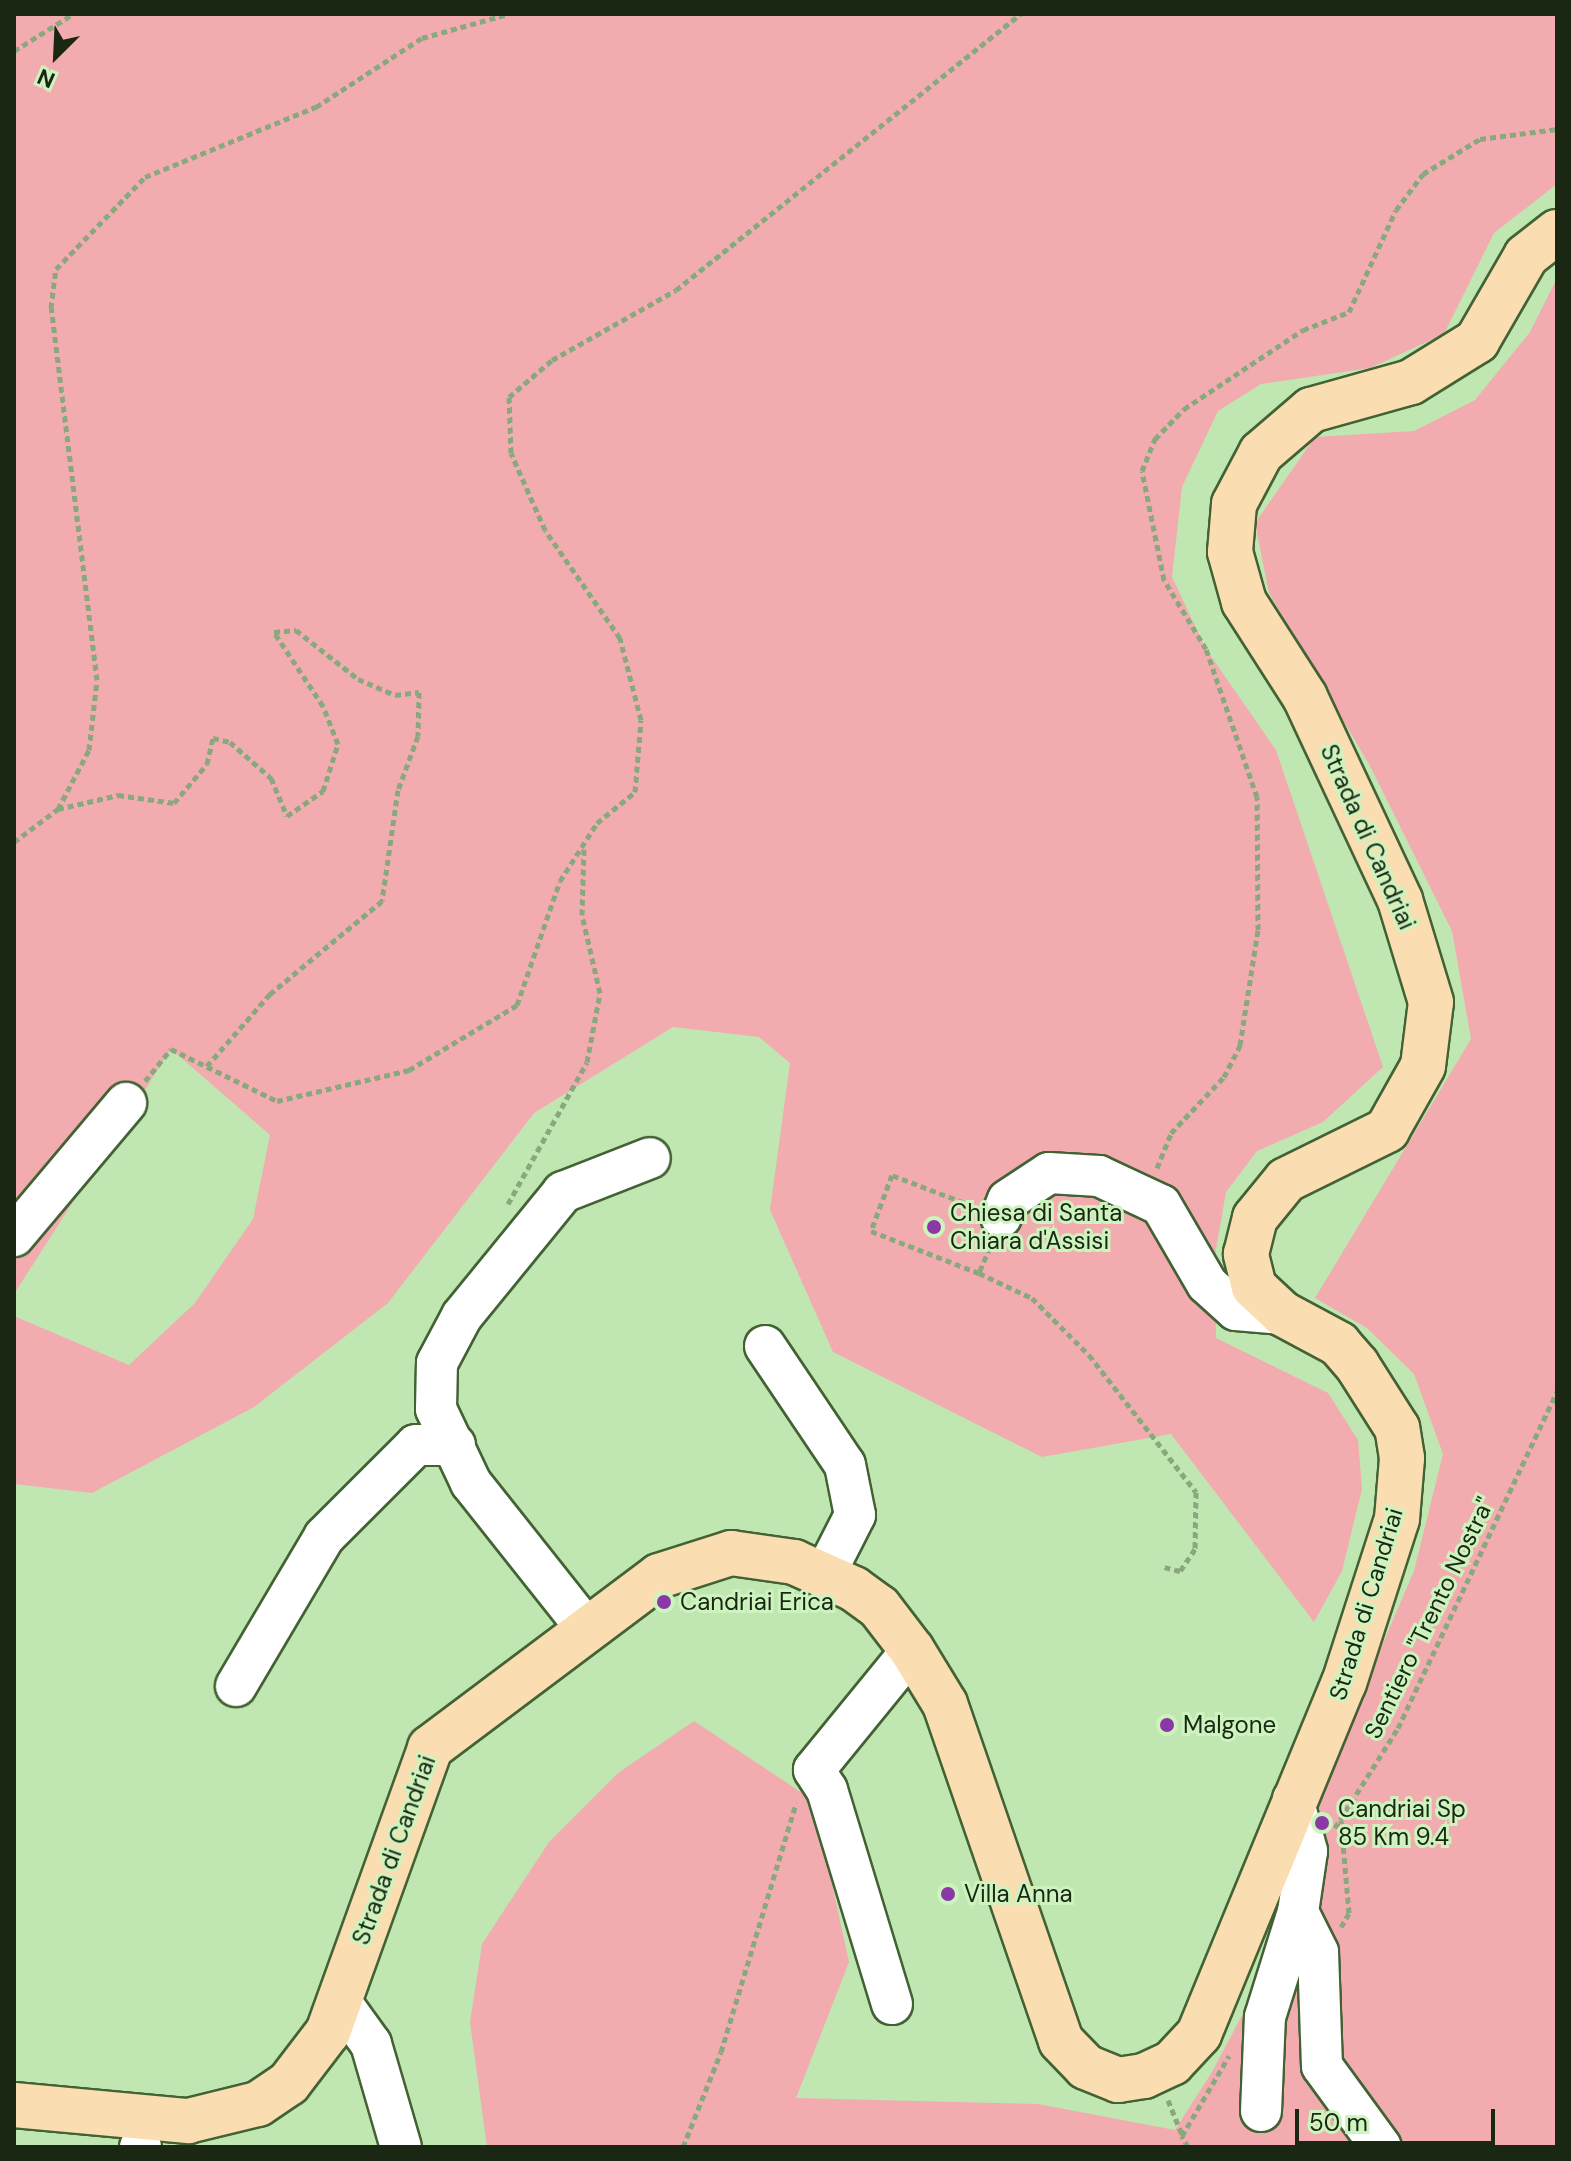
<!DOCTYPE html>
<style>
body{margin:0}
#map{position:relative;width:1571px;height:2161px;overflow:hidden;background:#c0e6b1;font-family:"DM Sans",sans-serif}
div>[style]{position:absolute}
.green>*{inset:0;background:#f2acaf}
.path>*{height:5px;margin-top:-2.5px;transform-origin:0;background:repeating-linear-gradient(90deg,#8aa87e 0 6px,transparent 0 10px)}
.roads{filter:drop-shadow(2px 0 #426234) drop-shadow(-2px 0 #426234) drop-shadow(0 2px #426234) drop-shadow(0 -2px #426234)}
.minor>*{height:40px;margin:-20px;padding:0 20px;transform-origin:20px;border-radius:20px;background:#fff}
.major>*{height:44px;margin:-22px;padding:0 22px;transform-origin:22px;border-radius:22px;background:#faddb1}
.dots>*{width:22px;height:22px;translate:-50% -50%;box-sizing:border-box;border:4px solid #cdf3be;border-radius:50%}
span{translate:-50% -50%;white-space:nowrap;text-align:center;line-height:1.15;-webkit-text-stroke:6px #cdf3be;paint-order:stroke}
.street-label{font-size:24px;color:#192713}
.poi-label{font-size:24px;color:#192713}
.left{translate:0 -50%;text-align:left}
.frame{position:absolute;inset:0;border:16px solid #192713;pointer-events:none}
.north{position:absolute;left:16px;top:16px;width:80px;height:80px;-webkit-text-stroke:6px #cdf3be;paint-order:stroke;rotate:204deg;font-size:22px;font-weight:700;line-height:32px;text-align:center;color:#192713}
.north::after{content:'';display:block;margin:auto;width:28px;height:36px;background:#192713;clip-path:polygon(50% 0,100% 100%,50% 72%,0 100%)}
.scale{position:absolute;left:1295px;top:2109px;width:200px;height:36px;box-sizing:border-box;border:4px solid #192713;border-top:0;padding-left:10px;font-size:24px;line-height:28px;white-space:nowrap;color:#192713;-webkit-text-stroke:6px #cdf3be;paint-order:stroke}
</style>
<div id="map">
<div class="green">
<i style="clip-path:polygon(14px 14px,1557px 14px,1557px 184px,1494px 233px,1444px 334px,1370px 368px,1261px 384px,1218px 411px,1182px 487px,1172px 577px,1206px 649px,1276px 750px,1383px 1067px,1323px 1122px,1257px 1151px,1226px 1192px,1215px 1255px,1216px 1338px,1328px 1393px,1358px 1440px,1362px 1489px,1342px 1571px,1314px 1622px,1171px 1434px,1042px 1457px,833px 1352px,770px 1210px,790px 1063px,759px 1037px,673px 1027px,534px 1113px,388px 1303px,254px 1407px,92px 1493px,14px 1484px,14px 1316px,129px 1365px,195px 1303px,253px 1219px,270px 1135px,171px 1049px,14px 1294px)"></i>
<i style="clip-path:polygon(1557px 278px,1557px 2147px,487px 2147px,470px 2022px,482px 1944px,549px 1842px,618px 1773px,694px 1721px,814px 1801px,849px 1962px,796px 2098px,1038px 2104px,1175px 2130px,1212px 2072px,1267px 1968px,1295px 1848px,1414px 1571px,1443px 1454px,1414px 1374px,1367px 1328px,1315px 1298px,1471px 1039px,1452px 931px,1370px 766px,1269px 593px,1255px 523px,1315px 437px,1414px 431px,1475px 400px,1530px 332px)"></i>
</div>
<div class="path">
<i style="left:14px;top:51px;width:70px;rotate:-32.1deg"></i>
<i style="left:58px;top:809px;width:62px;rotate:-13.1deg"></i>
<i style="left:118px;top:795px;width:57px;rotate:8.1deg"></i>
<i style="left:174px;top:803px;width:51px;rotate:-49.8deg"></i>
<i style="left:207px;top:764px;width:27px;rotate:-77deg"></i>
<i style="left:213px;top:738px;width:17px;rotate:13deg"></i>
<i style="left:230px;top:742px;width:55px;rotate:41.3deg"></i>
<i style="left:271px;top:778px;width:41px;rotate:67.2deg"></i>
<i style="left:287px;top:816px;width:44px;rotate:-34.8deg"></i>
<i style="left:323px;top:791px;width:49px;rotate:-72.3deg"></i>
<i style="left:338px;top:744px;width:41px;rotate:-111.5deg"></i>
<i style="left:323px;top:706px;width:89px;rotate:-123.5deg"></i>
<i style="left:274px;top:632px;width:22px;rotate:-5deg"></i>
<i style="left:296px;top:630px;width:79px;rotate:38.3deg"></i>
<i style="left:358px;top:679px;width:40px;rotate:23.4deg"></i>
<i style="left:395px;top:695px;width:24px;rotate:-7deg"></i>
<i style="left:419px;top:692px;width:44px;rotate:91.3deg"></i>
<i style="left:418px;top:736px;width:58px;rotate:110.3deg"></i>
<i style="left:398px;top:790px;width:112px;rotate:98.2deg"></i>
<i style="left:382px;top:901px;width:146px;rotate:140.3deg"></i>
<i style="left:270px;top:994px;width:96px;rotate:131.2deg"></i>
<i style="left:14px;top:842px;width:55px;rotate:-36.9deg"></i>
<i style="left:58px;top:809px;width:67px;rotate:-62.3deg"></i>
<i style="left:89px;top:750px;width:70px;rotate:-83.5deg"></i>
<i style="left:97px;top:680px;width:375px;rotate:-97deg"></i>
<i style="left:51px;top:308px;width:39px;rotate:-83deg"></i>
<i style="left:56px;top:269px;width:128px;rotate:-45.9deg"></i>
<i style="left:145px;top:177px;width:185px;rotate:-22.3deg"></i>
<i style="left:316px;top:107px;width:126px;rotate:-33.1deg"></i>
<i style="left:422px;top:38px;width:89px;rotate:-15.6deg"></i>
<i style="left:145px;top:1081px;width:41px;rotate:-50.9deg"></i>
<i style="left:171px;top:1049px;width:118px;rotate:26.1deg"></i>
<i style="left:277px;top:1101px;width:136px;rotate:-13.2deg"></i>
<i style="left:409px;top:1070px;width:126px;rotate:-31deg"></i>
<i style="left:517px;top:1005px;width:131px;rotate:-70.9deg"></i>
<i style="left:560px;top:881px;width:69px;rotate:-57.5deg"></i>
<i style="left:597px;top:823px;width:49px;rotate:-39.2deg"></i>
<i style="left:635px;top:792px;width:72px;rotate:-85.2deg"></i>
<i style="left:641px;top:720px;width:85px;rotate:-104.4deg"></i>
<i style="left:620px;top:638px;width:131px;rotate:-124.8deg"></i>
<i style="left:545px;top:530px;width:84px;rotate:-113.8deg"></i>
<i style="left:511px;top:453px;width:56px;rotate:-92deg"></i>
<i style="left:509px;top:397px;width:57px;rotate:-40.7deg"></i>
<i style="left:552px;top:360px;width:142px;rotate:-29.4deg"></i>
<i style="left:676px;top:290px;width:442px;rotate:-38.7deg"></i>
<i style="left:1157px;top:1168px;width:38px;rotate:-68deg"></i>
<i style="left:1171px;top:1133px;width:77px;rotate:-46.6deg"></i>
<i style="left:1224px;top:1077px;width:36px;rotate:-63deg"></i>
<i style="left:1240px;top:1045px;width:116px;rotate:-81.1deg"></i>
<i style="left:1258px;top:930px;width:133px;rotate:-90.4deg"></i>
<i style="left:1257px;top:797px;width:157px;rotate:-109deg"></i>
<i style="left:1206px;top:649px;width:81px;rotate:-121.3deg"></i>
<i style="left:1164px;top:580px;width:111px;rotate:-101.4deg"></i>
<i style="left:1142px;top:471px;width:35px;rotate:-68deg"></i>
<i style="left:1155px;top:439px;width:42px;rotate:-46deg"></i>
<i style="left:1184px;top:409px;width:143px;rotate:-33.6deg"></i>
<i style="left:1303px;top:330px;width:49px;rotate:-21.4deg"></i>
<i style="left:1349px;top:312px;width:112px;rotate:-65.3deg"></i>
<i style="left:1396px;top:210px;width:45px;rotate:-53.1deg"></i>
<i style="left:1423px;top:174px;width:67px;rotate:-31.6deg"></i>
<i style="left:1480px;top:139px;width:78px;rotate:-7.4deg"></i>
<i style="left:508px;top:1204px;width:162px;rotate:-60.9deg"></i>
<i style="left:587px;top:1062px;width:70px;rotate:-79.3deg"></i>
<i style="left:600px;top:993px;width:80px;rotate:-103deg"></i>
<i style="left:582px;top:915px;width:69px;rotate:-88.3deg"></i>
<i style="left:973px;top:1206px;width:87px;rotate:-159.1deg"></i>
<i style="left:892px;top:1175px;width:60px;rotate:110.6deg"></i>
<i style="left:871px;top:1231px;width:116px;rotate:21.3deg"></i>
<i style="left:990px;top:1247px;width:28px;rotate:113deg"></i>
<i style="left:979px;top:1273px;width:59px;rotate:25.3deg"></i>
<i style="left:1032px;top:1298px;width:81px;rotate:45deg"></i>
<i style="left:1089px;top:1355px;width:174px;rotate:52deg"></i>
<i style="left:1196px;top:1492px;width:57px;rotate:91deg"></i>
<i style="left:1195px;top:1549px;width:27px;rotate:124deg"></i>
<i style="left:1180px;top:1571px;width:16px;rotate:-166deg"></i>
<i style="left:1335px;top:1828px;width:118px;rotate:-57.8deg"></i>
<i style="left:1398px;top:1728px;width:372px;rotate:-64.7deg"></i>
<i style="left:1341px;top:1927px;width:16px;rotate:-60deg"></i>
<i style="left:1349px;top:1913px;width:93px;rotate:-94.9deg"></i>
<i style="left:1168px;top:2100px;width:38px;rotate:68deg"></i>
<i style="left:683px;top:2147px;width:102px;rotate:-68.2deg"></i>
<i style="left:721px;top:2052px;width:260px;rotate:-73.2deg"></i>
<i style="left:1188px;top:2147px;width:13px;rotate:-119deg"></i>
<i style="left:1182px;top:2136px;width:93px;rotate:-59.6deg"></i>
</div>
<div class="roads">
<div class="minor">
<i style="left:1001px;top:1217px;width:18px;rotate:-68deg"></i>
<i style="left:1008px;top:1200px;width:49px;rotate:-33.4deg"></i>
<i style="left:1049px;top:1173px;width:50px;rotate:3.4deg"></i>
<i style="left:1099px;top:1176px;width:68px;rotate:25.1deg"></i>
<i style="left:1161px;top:1205px;width:91px;rotate:59.8deg"></i>
<i style="left:1207px;top:1284px;width:39px;rotate:42deg"></i>
<i style="left:1236px;top:1310px;width:47px;rotate:4.9deg"></i>
<i style="left:14px;top:1236px;width:174px;rotate:-49.9deg"></i>
<i style="left:765px;top:1346px;width:143px;rotate:56.1deg"></i>
<i style="left:845px;top:1465px;width:51px;rotate:78.7deg"></i>
<i style="left:855px;top:1515px;width:66px;rotate:117deg"></i>
<i style="left:586px;top:1628px;width:185px;rotate:-128.4deg"></i>
<i style="left:471px;top:1483px;width:82px;rotate:-115.3deg"></i>
<i style="left:436px;top:1409px;width:46px;rotate:-88.8deg"></i>
<i style="left:437px;top:1363px;width:53px;rotate:-62deg"></i>
<i style="left:462px;top:1316px;width:160px;rotate:-50.8deg"></i>
<i style="left:563px;top:1192px;width:93px;rotate:-21.3deg"></i>
<i style="left:236px;top:1686px;width:173px;rotate:-59.4deg"></i>
<i style="left:324px;top:1537px;width:130px;rotate:-45deg"></i>
<i style="left:416px;top:1445px;width:39px"></i>
<i style="left:1293px;top:1799px;width:54px;rotate:74.9deg"></i>
<i style="left:1307px;top:1851px;width:62px;rotate:98.4deg"></i>
<i style="left:1298px;top:1912px;width:45px;rotate:63.4deg"></i>
<i style="left:1318px;top:1952px;width:114px;rotate:88deg"></i>
<i style="left:1322px;top:2066px;width:100px;rotate:53.9deg"></i>
<i style="left:340px;top:2001px;width:53px;rotate:54.2deg"></i>
<i style="left:371px;top:2044px;width:107px;rotate:73.8deg"></i>
<i style="left:892px;top:2004px;width:224px;rotate:-106.9deg"></i>
<i style="left:827px;top:1790px;width:24px;rotate:-123deg"></i>
<i style="left:814px;top:1770px;width:155px;rotate:-50.8deg"></i>
<i style="left:1261px;top:2111px;width:94px;rotate:-87.6deg"></i>
<i style="left:1265px;top:2017px;width:110px;rotate:-72.6deg"></i>
<i style="left:140px;top:2147px;width:1px"></i>
</div>
<div class="major">
<i style="left:14px;top:2105px;width:175px;rotate:5.3deg"></i>
<i style="left:188px;top:2121px;width:72px;rotate:-13.7deg"></i>
<i style="left:258px;top:2104px;width:37px;rotate:-34deg"></i>
<i style="left:289px;top:2083px;width:64px;rotate:-52.6deg"></i>
<i style="left:328px;top:2032px;width:302px;rotate:-70.2deg"></i>
<i style="left:430px;top:1748px;width:286px;rotate:-36.9deg"></i>
<i style="left:659px;top:1576px;width:76px;rotate:-17.7deg"></i>
<i style="left:731px;top:1553px;width:64px;rotate:8.1deg"></i>
<i style="left:794px;top:1562px;width:66px;rotate:24.2deg"></i>
<i style="left:854px;top:1589px;width:31px;rotate:36deg"></i>
<i style="left:879px;top:1607px;width:54px;rotate:52.5deg"></i>
<i style="left:912px;top:1650px;width:63px;rotate:58.6deg"></i>
<i style="left:945px;top:1704px;width:356px;rotate:71deg"></i>
<i style="left:1061px;top:2041px;width:36px;rotate:46deg"></i>
<i style="left:1086px;top:2067px;width:35px;rotate:22deg"></i>
<i style="left:1118px;top:2080px;width:26px;rotate:-9deg"></i>
<i style="left:1144px;top:2076px;width:31px;rotate:-25deg"></i>
<i style="left:1172px;top:2063px;width:40px;rotate:-47deg"></i>
<i style="left:1199px;top:2034px;width:380px;rotate:-67.6deg"></i>
<i style="left:1344px;top:1683px;width:172px;rotate:-72.1deg"></i>
<i style="left:1397px;top:1519px;width:61px;rotate:-85.3deg"></i>
<i style="left:1402px;top:1458px;width:30px;rotate:-99deg"></i>
<i style="left:1397px;top:1428px;width:75px;rotate:-122.4deg"></i>
<i style="left:1357px;top:1365px;width:28px;rotate:-131deg"></i>
<i style="left:1339px;top:1344px;width:64px;rotate:-151.8deg"></i>
<i style="left:1283px;top:1314px;width:40px;rotate:-137deg"></i>
<i style="left:1254px;top:1287px;width:34px;rotate:-104deg"></i>
<i style="left:1246px;top:1254px;width:37px;rotate:-76deg"></i>
<i style="left:1255px;top:1218px;width:49px;rotate:-50.8deg"></i>
<i style="left:1286px;top:1180px;width:113px;rotate:-26.3deg"></i>
<i style="left:1387px;top:1130px;width:73px;rotate:-60.6deg"></i>
<i style="left:1423px;top:1066px;width:64px;rotate:-82.9deg"></i>
<i style="left:1431px;top:1002px;width:107px;rotate:-106.9deg"></i>
<i style="left:1400px;top:900px;width:224px;rotate:-115.1deg"></i>
<i style="left:1305px;top:697px;width:113px;rotate:-122.7deg"></i>
<i style="left:1244px;top:602px;width:52px;rotate:-105.6deg"></i>
<i style="left:1230px;top:552px;width:48px;rotate:-85.2deg"></i>
<i style="left:1234px;top:504px;width:58px;rotate:-62.1deg"></i>
<i style="left:1261px;top:453px;width:66px;rotate:-40.7deg"></i>
<i style="left:1311px;top:410px;width:104px;rotate:-15.6deg"></i>
<i style="left:1411px;top:382px;width:78px;rotate:-31.8deg"></i>
<i style="left:1477px;top:341px;width:98px;rotate:-60deg"></i>
<i style="left:1526px;top:256px;width:39px;rotate:-38deg"></i>
</div>
</div>
<div class="dots">
<i style="left:934px;top:1227px;background:#8b38a6"></i>
<i style="left:664px;top:1602px;background:#8b38a6"></i>
<i style="left:1167px;top:1725px;background:#8b38a6"></i>
<i style="left:1322px;top:1823px;background:#8b38a6"></i>
<i style="left:948px;top:1894px;background:#8b38a6"></i>
</div>
<div class="street-label">
<span style="left:1368px;top:837px;rotate:66deg">Strada di Candriai</span>
<span style="left:1366px;top:1604px;rotate:-73deg">Strada di Candriai</span>
<span style="left:1429px;top:1618px;rotate:-64deg">Sentiero "Trento Nostra"</span>
<span style="left:394px;top:1850px;rotate:-70deg">Strada di Candriai</span>
</div>
<div class="poi-label">
<span class="left" style="left:950px;top:1227px">Chiesa di Santa<br>Chiara d'Assisi</span>
<span class="left" style="left:680px;top:1602px">Candriai Erica</span>
<span class="left" style="left:1183px;top:1725px">Malgone</span>
<span class="left" style="left:1338px;top:1823px">Candriai Sp<br>85 Km 9.4</span>
<span class="left" style="left:964px;top:1894px">Villa Anna</span>
</div>
<div class="frame"></div>
<div class="north">N</div>
<div class="scale">50 m</div>
</div>
